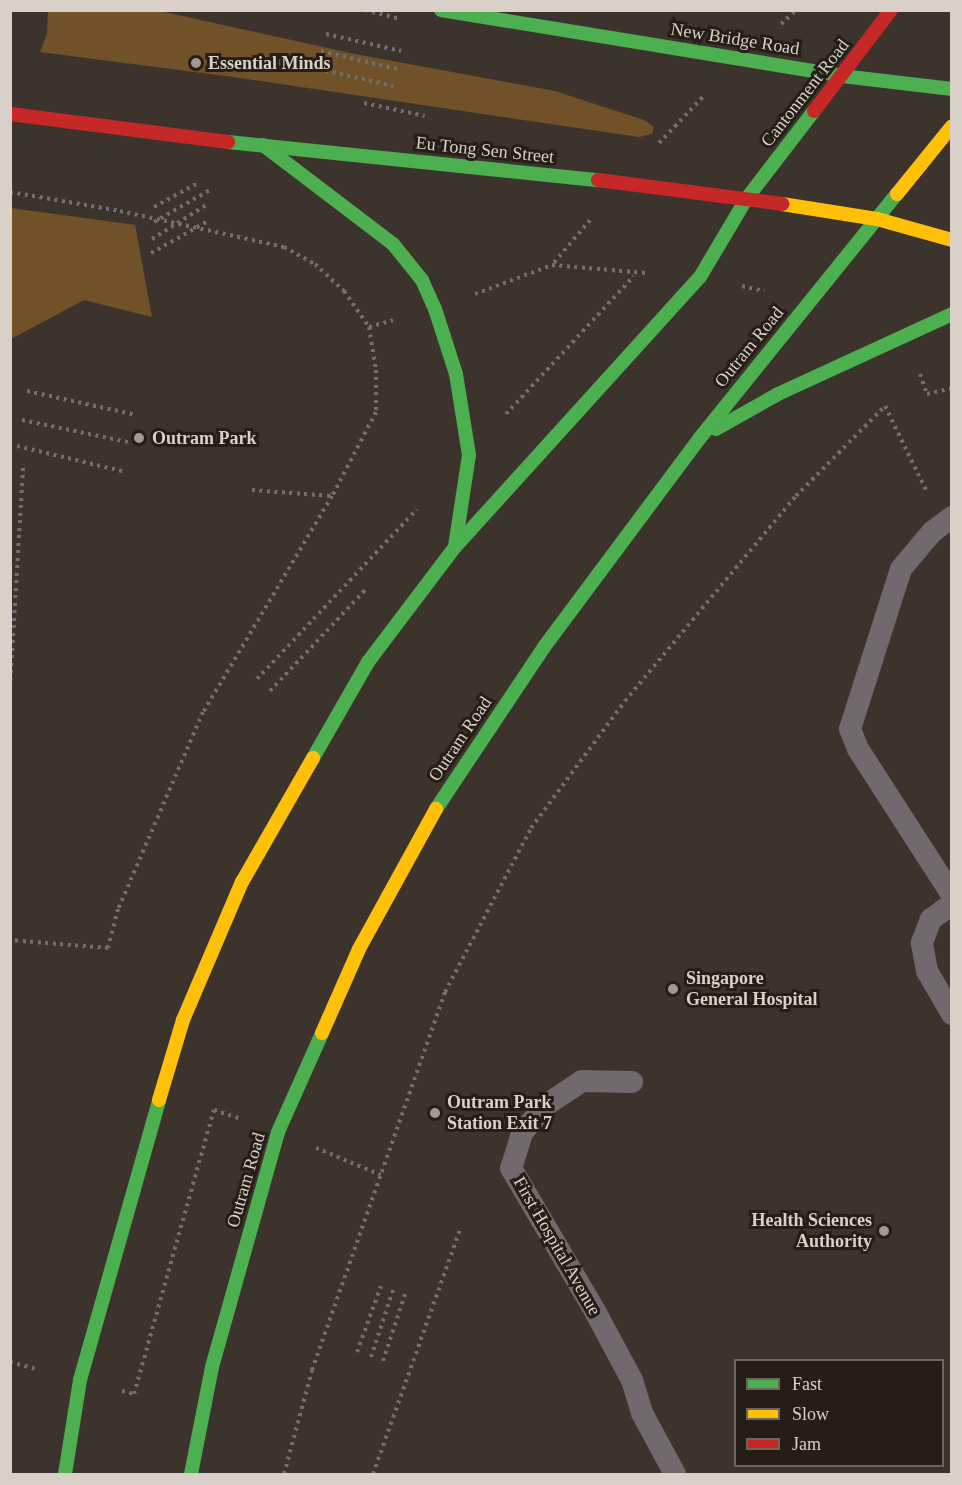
<!DOCTYPE html>
<style>
body{margin:0}
#map{position:relative;width:962px;height:1485px;overflow:hidden;background:#3c342c;font-family:"Times New Roman",serif}
div>[style]{position:absolute}
.green>*{inset:0;background:#715127}
.path>*{height:4px;margin-top:-2px;transform-origin:0;background:repeating-linear-gradient(90deg,#736e71 0 3px,transparent 0 7.5px)}
.lane>*{height:22px;margin:-11px;padding:0 11px;transform-origin:11px;border-radius:11px;background:#706a6f}
.fast>*{height:14px;margin:-7px;padding:0 7px;transform-origin:7px;border-radius:7px;background:#4caf50}
.slow>*{height:14px;margin:-7px;padding:0 7px;transform-origin:7px;border-radius:7px;background:#ffc107}
.jam>*{height:14px;margin:-7px;padding:0 7px;transform-origin:7px;border-radius:7px;background:#c62828}
.dots>*{width:16px;height:16px;translate:-50% -50%;box-sizing:border-box;border:3px solid #241e17;border-radius:50%}
span{translate:-50% -50%;white-space:nowrap;text-align:center;line-height:1.15;-webkit-text-stroke:6px #241e17;paint-order:stroke}
.street-label{font-size:18px;color:#d9d1c8}
.poi-label{font-size:18px;color:#d9d1c8;font-weight:700}
.left{translate:0 -50%;text-align:left}
.right{translate:-100% -50%;text-align:right}
.frame{position:absolute;inset:0;border:12px solid #d9d1c8;pointer-events:none}
.legend{position:absolute;left:734px;top:1359px;width:210px;height:108px;box-sizing:border-box;background:#241e17;border:2px solid #6c665e;margin:0;padding:8px 10px;list-style:none;font-size:18px;color:#d9d1c8}
.legend li{display:flex;align-items:center;gap:12px;height:30px}
.legend b{width:30px;border:2px solid #6c665e}
</style>
<div id="map">
<div class="green">
<i style="clip-path:polygon(48px 11px,160px 11px,355px 54px,555px 91px,644px 120px,654px 127px,652px 134px,639px 137px,233px 77px,40px 52px,47px 34px)"></i>
<i style="clip-path:polygon(11px 208px,135px 225px,152px 317px,84px 300px,11px 339px)"></i>
</div>
<div class="path">
<i style="left:365px;top:10px;width:37px;rotate:14deg"></i>
<i style="left:950px;top:10px;width:2px;rotate:27deg"></i>
<i style="left:781px;top:24px;width:21px;rotate:-43deg"></i>
<i style="left:326px;top:34px;width:77px;rotate:12.8deg"></i>
<i style="left:321px;top:51px;width:78px;rotate:13.3deg"></i>
<i style="left:318px;top:69px;width:77px;rotate:12.8deg"></i>
<i style="left:364px;top:103px;width:62px;rotate:12deg"></i>
<i style="left:659px;top:143px;width:64px;rotate:-46.3deg"></i>
<i style="left:10px;top:192px;width:112px;rotate:9.8deg"></i>
<i style="left:120px;top:211px;width:168px;rotate:12.4deg"></i>
<i style="left:284px;top:247px;width:35px;rotate:29deg"></i>
<i style="left:315px;top:264px;width:40px;rotate:43deg"></i>
<i style="left:344px;top:291px;width:44px;rotate:55.2deg"></i>
<i style="left:369px;top:327px;width:44px;rotate:80.8deg"></i>
<i style="left:376px;top:370px;width:42px;rotate:90deg"></i>
<i style="left:376px;top:412px;width:95px;rotate:117.6deg"></i>
<i style="left:332px;top:496px;width:252px;rotate:120.8deg"></i>
<i style="left:203px;top:712px;width:215px;rotate:113.3deg"></i>
<i style="left:118px;top:909px;width:40px;rotate:104.4deg"></i>
<i style="left:108px;top:948px;width:98px;rotate:-175.3deg"></i>
<i style="left:154px;top:207px;width:50px;rotate:-28.6deg"></i>
<i style="left:590px;top:220px;width:59px;rotate:130.2deg"></i>
<i style="left:552px;top:265px;width:94px;rotate:4.9deg"></i>
<i style="left:154px;top:222px;width:64px;rotate:-29.7deg"></i>
<i style="left:152px;top:239px;width:66px;rotate:-32deg"></i>
<i style="left:151px;top:253px;width:65px;rotate:-29.3deg"></i>
<i style="left:742px;top:286px;width:23px;rotate:13deg"></i>
<i style="left:475px;top:294px;width:82px;rotate:-20.6deg"></i>
<i style="left:369px;top:327px;width:25px;rotate:-16deg"></i>
<i style="left:920px;top:374px;width:21px;rotate:71deg"></i>
<i style="left:927px;top:394px;width:26px;rotate:-13deg"></i>
<i style="left:27px;top:391px;width:112px;rotate:12.4deg"></i>
<i style="left:506px;top:414px;width:188px;rotate:-47.2deg"></i>
<i style="left:22px;top:420px;width:112px;rotate:11.8deg"></i>
<i style="left:17px;top:446px;width:112px;rotate:13.4deg"></i>
<i style="left:252px;top:490px;width:80px;rotate:4.3deg"></i>
<i style="left:257px;top:679px;width:233px;rotate:-46.7deg"></i>
<i style="left:10px;top:688px;width:222px;rotate:-86.6deg"></i>
<i style="left:270px;top:691px;width:141px;rotate:-46.7deg"></i>
<i style="left:316px;top:1148px;width:70px;rotate:22.6deg"></i>
<i style="left:357px;top:1352px;width:70px;rotate:-70deg"></i>
<i style="left:371px;top:1357px;width:71px;rotate:-71.8deg"></i>
<i style="left:383px;top:1361px;width:71px;rotate:-71.8deg"></i>
<i style="left:10px;top:1362px;width:30px;rotate:15deg"></i>
<i style="left:122px;top:1391px;width:12px;rotate:14deg"></i>
<i style="left:134px;top:1394px;width:295px;rotate:-74.3deg"></i>
<i style="left:214px;top:1110px;width:26px;rotate:18deg"></i>
<i style="left:284px;top:1474px;width:108px;rotate:-74.9deg"></i>
<i style="left:312px;top:1370px;width:401px;rotate:-70.6deg"></i>
<i style="left:445px;top:992px;width:185px;rotate:-62.3deg"></i>
<i style="left:531px;top:828px;width:158px;rotate:-53.5deg"></i>
<i style="left:625px;top:701px;width:267px;rotate:-50.2deg"></i>
<i style="left:796px;top:496px;width:127px;rotate:-45.3deg"></i>
<i style="left:885px;top:406px;width:93px;rotate:64deg"></i>
<i style="left:373px;top:1474px;width:259px;rotate:-70.4deg"></i>
</div>
<div class="lane">
<i style="left:952px;top:517px;width:25px;rotate:143deg"></i>
<i style="left:932px;top:532px;width:48px;rotate:130deg"></i>
<i style="left:901px;top:569px;width:168px;rotate:107.7deg"></i>
<i style="left:850px;top:729px;width:22px;rotate:68deg"></i>
<i style="left:858px;top:749px;width:174px;rotate:57.2deg"></i>
<i style="left:952px;top:904px;width:26px;rotate:144deg"></i>
<i style="left:931px;top:919px;width:26px;rotate:111deg"></i>
<i style="left:922px;top:943px;width:28px;rotate:80deg"></i>
<i style="left:927px;top:971px;width:50px;rotate:59.8deg"></i>
<i style="left:632px;top:1082px;width:50px;rotate:-178.9deg"></i>
<i style="left:582px;top:1081px;width:43px;rotate:146.3deg"></i>
<i style="left:546px;top:1105px;width:37px;rotate:131deg"></i>
<i style="left:522px;top:1133px;width:37px;rotate:107deg"></i>
<i style="left:511px;top:1168px;width:168px;rotate:59.6deg"></i>
<i style="left:596px;top:1313px;width:76px;rotate:61.8deg"></i>
<i style="left:632px;top:1380px;width:34px;rotate:73deg"></i>
<i style="left:642px;top:1413px;width:69px;rotate:61.6deg"></i>
</div>
<div class="fast">
<i style="left:441px;top:10px;width:406px;rotate:9.3deg"></i>
<i style="left:842px;top:76px;width:111px;rotate:6.7deg"></i>
<i style="left:228px;top:142px;width:372px;rotate:5.9deg"></i>
<i style="left:263px;top:145px;width:163px;rotate:37.3deg"></i>
<i style="left:393px;top:244px;width:46px;rotate:51.1deg"></i>
<i style="left:422px;top:280px;width:32px;rotate:66deg"></i>
<i style="left:435px;top:309px;width:68px;rotate:72.1deg"></i>
<i style="left:456px;top:374px;width:82px;rotate:80.9deg"></i>
<i style="left:469px;top:455px;width:93px;rotate:98.7deg"></i>
<i style="left:716px;top:429px;width:71px;rotate:-29.4deg"></i>
<i style="left:778px;top:394px;width:192px;rotate:-24.7deg"></i>
<i style="left:313px;top:758px;width:111px;rotate:-60.2deg"></i>
<i style="left:368px;top:662px;width:144px;rotate:-52.9deg"></i>
<i style="left:455px;top:547px;width:365px;rotate:-47.8deg"></i>
<i style="left:700px;top:277px;width:92px;rotate:-59.3deg"></i>
<i style="left:747px;top:198px;width:110px;rotate:-52.4deg"></i>
<i style="left:436px;top:809px;width:195px;rotate:-56.3deg"></i>
<i style="left:544px;top:647px;width:259px;rotate:-53.3deg"></i>
<i style="left:699px;top:439px;width:315px;rotate:-51.1deg"></i>
<i style="left:65px;top:1474px;width:95px;rotate:-80.9deg"></i>
<i style="left:80px;top:1380px;width:291px;rotate:-74.2deg"></i>
<i style="left:191px;top:1474px;width:109px;rotate:-78.9deg"></i>
<i style="left:212px;top:1367px;width:244px;rotate:-74.3deg"></i>
<i style="left:278px;top:1132px;width:108px;rotate:-66deg"></i>
</div>
<div class="slow">
<i style="left:897px;top:194px;width:87px;rotate:-51deg"></i>
<i style="left:782px;top:204px;width:96px;rotate:9deg"></i>
<i style="left:877px;top:219px;width:78px;rotate:15.6deg"></i>
<i style="left:322px;top:1033px;width:92px;rotate:-66.2deg"></i>
<i style="left:359px;top:949px;width:160px;rotate:-61.2deg"></i>
<i style="left:159px;top:1100px;width:84px;rotate:-73.3deg"></i>
<i style="left:183px;top:1020px;width:150px;rotate:-66.9deg"></i>
<i style="left:242px;top:882px;width:143px;rotate:-60.2deg"></i>
</div>
<div class="jam">
<i style="left:814px;top:111px;width:127px;rotate:-52.7deg"></i>
<i style="left:10px;top:114px;width:220px;rotate:7.3deg"></i>
<i style="left:598px;top:180px;width:186px;rotate:7.4deg"></i>
</div>
<div class="dots">
<i style="left:196px;top:63px;background:#a29a91"></i>
<i style="left:139px;top:438px;background:#a29a91"></i>
<i style="left:673px;top:989px;background:#a29a91"></i>
<i style="left:435px;top:1113px;background:#a29a91"></i>
<i style="left:884px;top:1231px;background:#a29a91"></i>
</div>
<div class="street-label">
<span style="left:735px;top:39px;rotate:9deg">New Bridge Road</span>
<span style="left:805px;top:93px;rotate:-52deg">Cantonment Road</span>
<span style="left:485px;top:150px;rotate:6deg">Eu Tong Sen Street</span>
<span style="left:749px;top:347px;rotate:-51deg">Outram Road</span>
<span style="left:460px;top:739px;rotate:-56deg">Outram Road</span>
<span style="left:246px;top:1180px;rotate:-74deg">Outram Road</span>
<span style="left:557px;top:1246px;rotate:60deg">First Hospital Avenue</span>
</div>
<div class="poi-label">
<span class="left" style="left:208px;top:63px">Essential Minds</span>
<span class="left" style="left:152px;top:438px">Outram Park</span>
<span class="left" style="left:686px;top:989px">Singapore<br>General Hospital</span>
<span class="left" style="left:447px;top:1113px">Outram Park<br>Station Exit 7</span>
<span class="right" style="left:872px;top:1231px">Health Sciences<br>Authority</span>
</div>
<div class="frame"></div>
<ul class="legend">
<li><b style="height:8px;background:#4caf50"></b>Fast</li>
<li><b style="height:8px;background:#ffc107"></b>Slow</li>
<li><b style="height:8px;background:#c62828"></b>Jam</li>
</ul>
</div>
